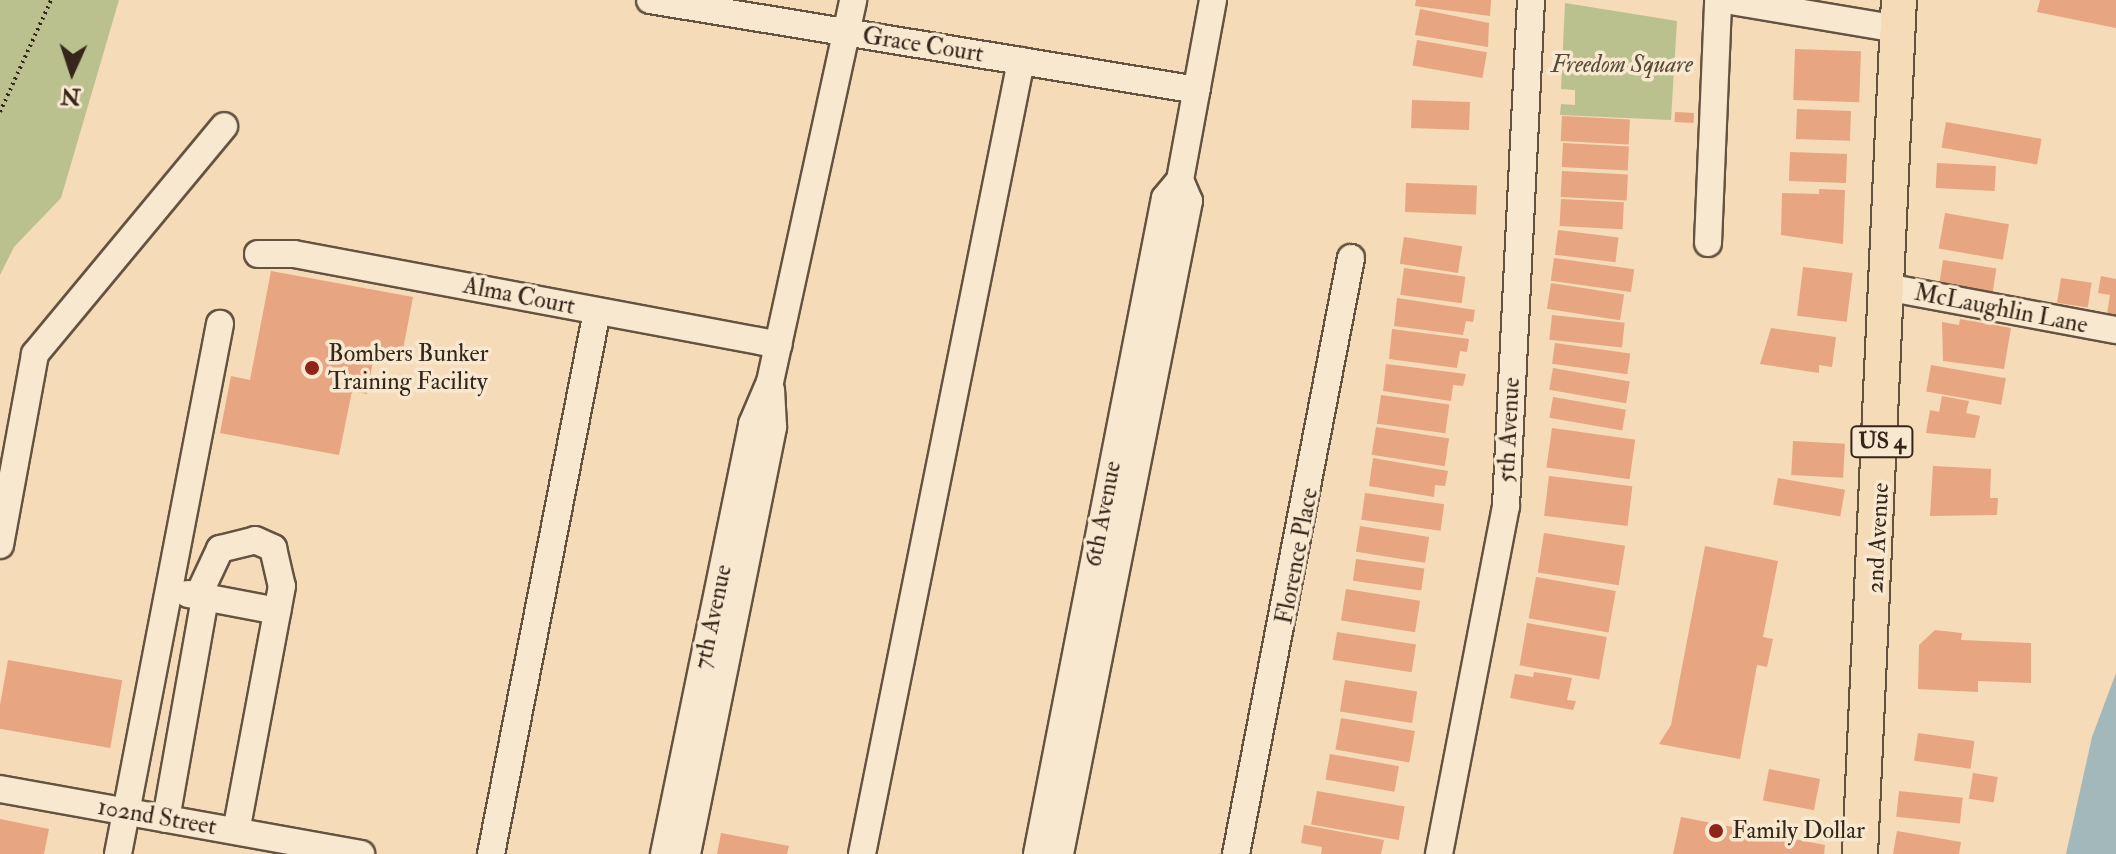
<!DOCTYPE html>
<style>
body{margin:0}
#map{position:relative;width:2116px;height:854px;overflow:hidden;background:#f5dbb7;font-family:"IM FELL Double Pica",serif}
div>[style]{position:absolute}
.green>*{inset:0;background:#bbc08f}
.water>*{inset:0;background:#a2b8ba}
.building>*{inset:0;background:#e7a582;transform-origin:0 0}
.path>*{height:4px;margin-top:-2px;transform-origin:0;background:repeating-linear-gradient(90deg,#34261a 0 2px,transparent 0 6px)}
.roads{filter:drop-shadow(2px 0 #645341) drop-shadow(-2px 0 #645341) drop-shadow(0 2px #645341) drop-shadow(0 -2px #645341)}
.minor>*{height:26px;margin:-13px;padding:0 13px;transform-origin:13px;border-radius:13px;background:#f8e8d0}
.major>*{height:34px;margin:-17px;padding:0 17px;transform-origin:17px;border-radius:17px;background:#f5dbb7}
.dots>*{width:22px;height:22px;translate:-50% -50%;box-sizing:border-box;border:4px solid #f8e8d0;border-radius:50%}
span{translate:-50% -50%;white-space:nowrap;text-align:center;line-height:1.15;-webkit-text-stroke:7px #f8e8d0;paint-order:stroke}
.shield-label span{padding:2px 6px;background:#f8e8d0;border:2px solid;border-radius:6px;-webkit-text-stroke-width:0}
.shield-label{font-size:22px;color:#34261a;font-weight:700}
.street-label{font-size:24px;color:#34261a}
.park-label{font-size:24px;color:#564c37;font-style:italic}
.poi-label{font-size:24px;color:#34261a}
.left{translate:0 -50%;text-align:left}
.north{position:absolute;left:32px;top:32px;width:80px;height:80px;-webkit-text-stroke:6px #f8e8d0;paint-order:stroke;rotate:183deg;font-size:22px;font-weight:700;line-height:32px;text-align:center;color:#34261a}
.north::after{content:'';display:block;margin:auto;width:28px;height:36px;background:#34261a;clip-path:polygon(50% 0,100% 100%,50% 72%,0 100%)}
</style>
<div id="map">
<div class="green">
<i style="clip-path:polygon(0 0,119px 0,61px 198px,14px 247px,0 275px)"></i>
<i style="clip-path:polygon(1565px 3px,1677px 21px,1671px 120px,1560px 115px,1561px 104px,1575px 105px,1575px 90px,1561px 89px)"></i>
</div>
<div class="water">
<i style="clip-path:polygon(2116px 673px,2116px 854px,2066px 854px,2092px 737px)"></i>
</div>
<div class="building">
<i style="clip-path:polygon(1416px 0,1491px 0,1490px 16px,1415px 6px)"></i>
<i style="clip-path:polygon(2040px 0,2116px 0,2116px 28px,2037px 12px)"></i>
<i style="clip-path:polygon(1420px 9px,1489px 23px,1488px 47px,1415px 35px)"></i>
<i style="left:1417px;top:40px;width:71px;height:26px;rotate:10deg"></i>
<i style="left:1795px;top:49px;width:66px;height:51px;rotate:2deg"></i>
<i style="left:1470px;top:102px;width:28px;height:58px;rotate:92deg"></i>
<i style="left:1797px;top:109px;width:54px;height:30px;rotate:2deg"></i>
<i style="left:1675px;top:112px;width:19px;height:10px;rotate:3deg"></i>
<i style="left:1562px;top:116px;width:68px;height:25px;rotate:3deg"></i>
<i style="left:1946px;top:122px;width:97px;height:26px;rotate:10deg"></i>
<i style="left:1563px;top:143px;width:66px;height:24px;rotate:3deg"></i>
<i style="left:1790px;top:152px;width:57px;height:29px;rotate:2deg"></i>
<i style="left:1937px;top:163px;width:59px;height:25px;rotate:3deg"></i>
<i style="left:1562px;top:171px;width:66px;height:26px;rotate:3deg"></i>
<i style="left:1406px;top:183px;width:71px;height:29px;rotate:2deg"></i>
<i style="clip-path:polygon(1819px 189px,1845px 190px,1843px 244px,1781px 235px,1782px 193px,1819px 194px)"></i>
<i style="left:1561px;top:199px;width:63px;height:27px;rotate:3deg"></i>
<i style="left:1945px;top:213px;width:65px;height:36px;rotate:10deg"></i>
<i style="left:1558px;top:230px;width:61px;height:25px;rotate:7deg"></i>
<i style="left:1404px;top:237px;width:59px;height:27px;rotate:9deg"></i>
<i style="left:1554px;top:258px;width:81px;height:23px;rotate:8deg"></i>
<i style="left:1943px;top:260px;width:54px;height:24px;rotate:9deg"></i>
<i style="left:1803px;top:267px;width:50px;height:49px;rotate:7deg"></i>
<i style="left:1404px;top:268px;width:62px;height:27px;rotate:8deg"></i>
<i style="clip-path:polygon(271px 271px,413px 297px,401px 360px,374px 355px,367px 394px,352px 391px,339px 455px,220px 433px,231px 376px,250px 380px)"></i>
<i style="clip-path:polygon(2101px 276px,2116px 279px,2116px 315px,2107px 314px,2110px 295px,2098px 293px)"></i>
<i style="left:2061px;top:278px;width:31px;height:25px;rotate:9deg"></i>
<i style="left:1551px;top:283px;width:74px;height:26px;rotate:9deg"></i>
<i style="clip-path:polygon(1397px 298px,1475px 310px,1473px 322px,1466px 321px,1463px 335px,1394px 326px)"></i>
<i style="left:1552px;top:315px;width:73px;height:25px;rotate:6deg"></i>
<i style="clip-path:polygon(1960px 319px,2011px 328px,2004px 369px,1943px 361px,1942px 322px,1959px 325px)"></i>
<i style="clip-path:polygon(1771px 328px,1836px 337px,1832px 367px,1819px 365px,1819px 373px,1760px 364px)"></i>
<i style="clip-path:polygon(1392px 329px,1469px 339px,1467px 352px,1460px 351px,1457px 368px,1389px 359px)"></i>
<i style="left:1555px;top:343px;width:76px;height:21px;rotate:8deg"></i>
<i style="clip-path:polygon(1386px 364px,1466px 374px,1463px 386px,1453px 385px,1451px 401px,1383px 391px)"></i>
<i style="left:1931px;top:365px;width:76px;height:27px;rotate:10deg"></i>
<i style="left:1553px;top:368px;width:78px;height:22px;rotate:10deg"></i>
<i style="left:1381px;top:395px;width:69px;height:29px;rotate:8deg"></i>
<i style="clip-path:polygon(1942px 396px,1969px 401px,1966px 413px,1980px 416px,1975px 438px,1926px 433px,1930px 410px,1939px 412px)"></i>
<i style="left:1553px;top:397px;width:74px;height:21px;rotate:10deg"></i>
<i style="left:1376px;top:427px;width:74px;height:28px;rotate:9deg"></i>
<i style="left:1552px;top:428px;width:84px;height:40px;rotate:8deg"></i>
<i style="left:1793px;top:441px;width:52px;height:34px;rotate:3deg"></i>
<i style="clip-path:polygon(1373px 458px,1448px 471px,1445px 486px,1435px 485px,1434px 497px,1369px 486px)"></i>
<i style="clip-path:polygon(1933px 466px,1991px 469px,1990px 498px,1998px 498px,1997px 515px,1930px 516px)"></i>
<i style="left:1549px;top:476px;width:84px;height:40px;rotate:7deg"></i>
<i style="left:1778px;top:478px;width:68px;height:27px;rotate:10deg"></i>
<i style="left:1365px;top:493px;width:80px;height:27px;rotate:8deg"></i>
<i style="left:1360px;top:526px;width:70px;height:26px;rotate:9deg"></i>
<i style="left:1544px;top:533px;width:82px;height:40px;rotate:9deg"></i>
<i style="clip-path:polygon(1705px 546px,1778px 561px,1763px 637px,1773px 639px,1767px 667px,1757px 665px,1740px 759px,1659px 744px,1671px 725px)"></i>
<i style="left:1356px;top:559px;width:69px;height:22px;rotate:8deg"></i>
<i style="left:1536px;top:577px;width:81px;height:42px;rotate:10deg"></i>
<i style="left:1346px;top:589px;width:75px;height:32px;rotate:9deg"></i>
<i style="left:1527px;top:623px;width:81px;height:43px;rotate:10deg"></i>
<i style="clip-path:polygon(1935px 630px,1962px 633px,1961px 640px,2031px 643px,2031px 683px,1978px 681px,1978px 692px,1918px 689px,1919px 645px)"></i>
<i style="left:1337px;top:632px;width:80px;height:28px;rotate:9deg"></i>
<i style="left:8px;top:660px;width:116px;height:69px;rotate:10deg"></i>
<i style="clip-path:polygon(1534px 672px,1572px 678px,1567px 700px,1576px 701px,1573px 710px,1510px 698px,1515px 674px,1533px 677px)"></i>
<i style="left:1345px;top:680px;width:73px;height:32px;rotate:9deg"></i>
<i style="left:1341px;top:718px;width:75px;height:32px;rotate:10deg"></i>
<i style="left:1918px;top:733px;width:57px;height:28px;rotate:8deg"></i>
<i style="left:1330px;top:754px;width:70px;height:26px;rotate:10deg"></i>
<i style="left:1769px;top:769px;width:52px;height:32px;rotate:11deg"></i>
<i style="left:1973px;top:773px;width:25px;height:26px;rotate:9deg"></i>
<i style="left:1317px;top:791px;width:89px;height:34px;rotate:10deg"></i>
<i style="left:1899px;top:791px;width:64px;height:26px;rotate:6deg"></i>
<i style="clip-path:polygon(1681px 817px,1825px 845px,1824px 854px,1673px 854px)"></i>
<i style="clip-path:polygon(0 819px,49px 829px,44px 854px,0 854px)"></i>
<i style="clip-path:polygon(1304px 825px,1384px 840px,1381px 854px,1321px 854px,1322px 847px,1301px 843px)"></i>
<i style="clip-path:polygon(1897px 831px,1961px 842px,1959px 854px,1893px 854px)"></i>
<i style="clip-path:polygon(721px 833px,789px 846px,787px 854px,717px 854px)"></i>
</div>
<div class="path">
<i style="left:0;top:112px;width:123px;rotate:-65.5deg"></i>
</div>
<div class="roads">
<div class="minor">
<i style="left:650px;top:0;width:554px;rotate:9.34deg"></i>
<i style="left:1726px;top:0;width:174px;rotate:9.6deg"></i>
<i style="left:1708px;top:243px;width:243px;rotate:-87.6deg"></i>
<i style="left:258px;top:254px;width:36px"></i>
<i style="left:294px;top:254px;width:493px;rotate:10.6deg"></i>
<i style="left:1886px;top:287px;width:234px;rotate:10.6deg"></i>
<i style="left:0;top:545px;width:194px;rotate:-79.6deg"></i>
<i style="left:35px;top:354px;width:296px;rotate:-50.3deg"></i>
<i style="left:188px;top:594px;width:91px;rotate:10.8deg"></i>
<i style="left:198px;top:596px;width:52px;rotate:-64.9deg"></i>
<i style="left:220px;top:549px;width:36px;rotate:-14deg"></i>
<i style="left:255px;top:540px;width:20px;rotate:24deg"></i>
<i style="left:273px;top:548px;width:39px;rotate:77deg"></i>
<i style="left:282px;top:586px;width:249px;rotate:100.6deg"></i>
<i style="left:0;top:789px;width:367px;rotate:10.2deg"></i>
<i style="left:166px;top:819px;width:224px;rotate:-80deg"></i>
<i style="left:118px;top:854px;width:540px;rotate:-79.11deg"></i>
<i style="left:491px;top:854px;width:553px;rotate:-78.95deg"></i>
<i style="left:664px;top:854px;width:439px;rotate:-78.4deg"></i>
<i style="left:752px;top:424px;width:46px;rotate:-66.8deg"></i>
<i style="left:770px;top:382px;width:391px;rotate:-77.7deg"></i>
<i style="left:687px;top:854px;width:436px;rotate:-78.6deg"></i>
<i style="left:773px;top:427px;width:37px;rotate:-93deg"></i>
<i style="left:862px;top:854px;width:809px;rotate:-78.66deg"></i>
<i style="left:1037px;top:854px;width:668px;rotate:-78.96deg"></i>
<i style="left:1165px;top:198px;width:23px;rotate:-50deg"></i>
<i style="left:1180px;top:180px;width:183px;rotate:-79.6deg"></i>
<i style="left:1060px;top:854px;width:666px;rotate:-78.83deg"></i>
<i style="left:1189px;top:201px;width:23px;rotate:-113deg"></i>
<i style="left:1236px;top:854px;width:607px;rotate:-79.08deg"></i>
<i style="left:1439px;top:854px;width:354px;rotate:-79.1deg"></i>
<i style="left:1506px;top:506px;width:507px;rotate:-87.17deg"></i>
</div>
<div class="major">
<i style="left:1860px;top:854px;width:855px;rotate:-87.39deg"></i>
</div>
</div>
<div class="dots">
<i style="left:312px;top:368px;background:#8f2418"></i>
<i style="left:1716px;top:831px;background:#8f2418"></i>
</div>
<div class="shield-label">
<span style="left:1882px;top:442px">US 4</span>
</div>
<div class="street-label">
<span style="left:923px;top:45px;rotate:9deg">Grace Court</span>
<span style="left:519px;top:296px;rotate:11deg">Alma Court</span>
<span style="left:2001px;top:309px;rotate:11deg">McLaughlin Lane</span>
<span style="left:1509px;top:430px;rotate:-87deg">5th Avenue</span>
<span style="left:1103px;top:514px;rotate:-79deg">6th Avenue</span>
<span style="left:1878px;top:538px;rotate:-87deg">2nd Avenue</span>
<span style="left:1297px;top:556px;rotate:-79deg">Florence Place</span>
<span style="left:713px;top:617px;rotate:-78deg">7th Avenue</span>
<span style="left:157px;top:817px;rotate:10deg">102nd Street</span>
</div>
<div class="park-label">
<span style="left:1622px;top:65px">Freedom Square</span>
</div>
<div class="poi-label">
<span class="left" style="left:328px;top:368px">Bombers Bunker<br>Training Facility</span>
<span class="left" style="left:1732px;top:831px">Family Dollar</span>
</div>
<div class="north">N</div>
</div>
